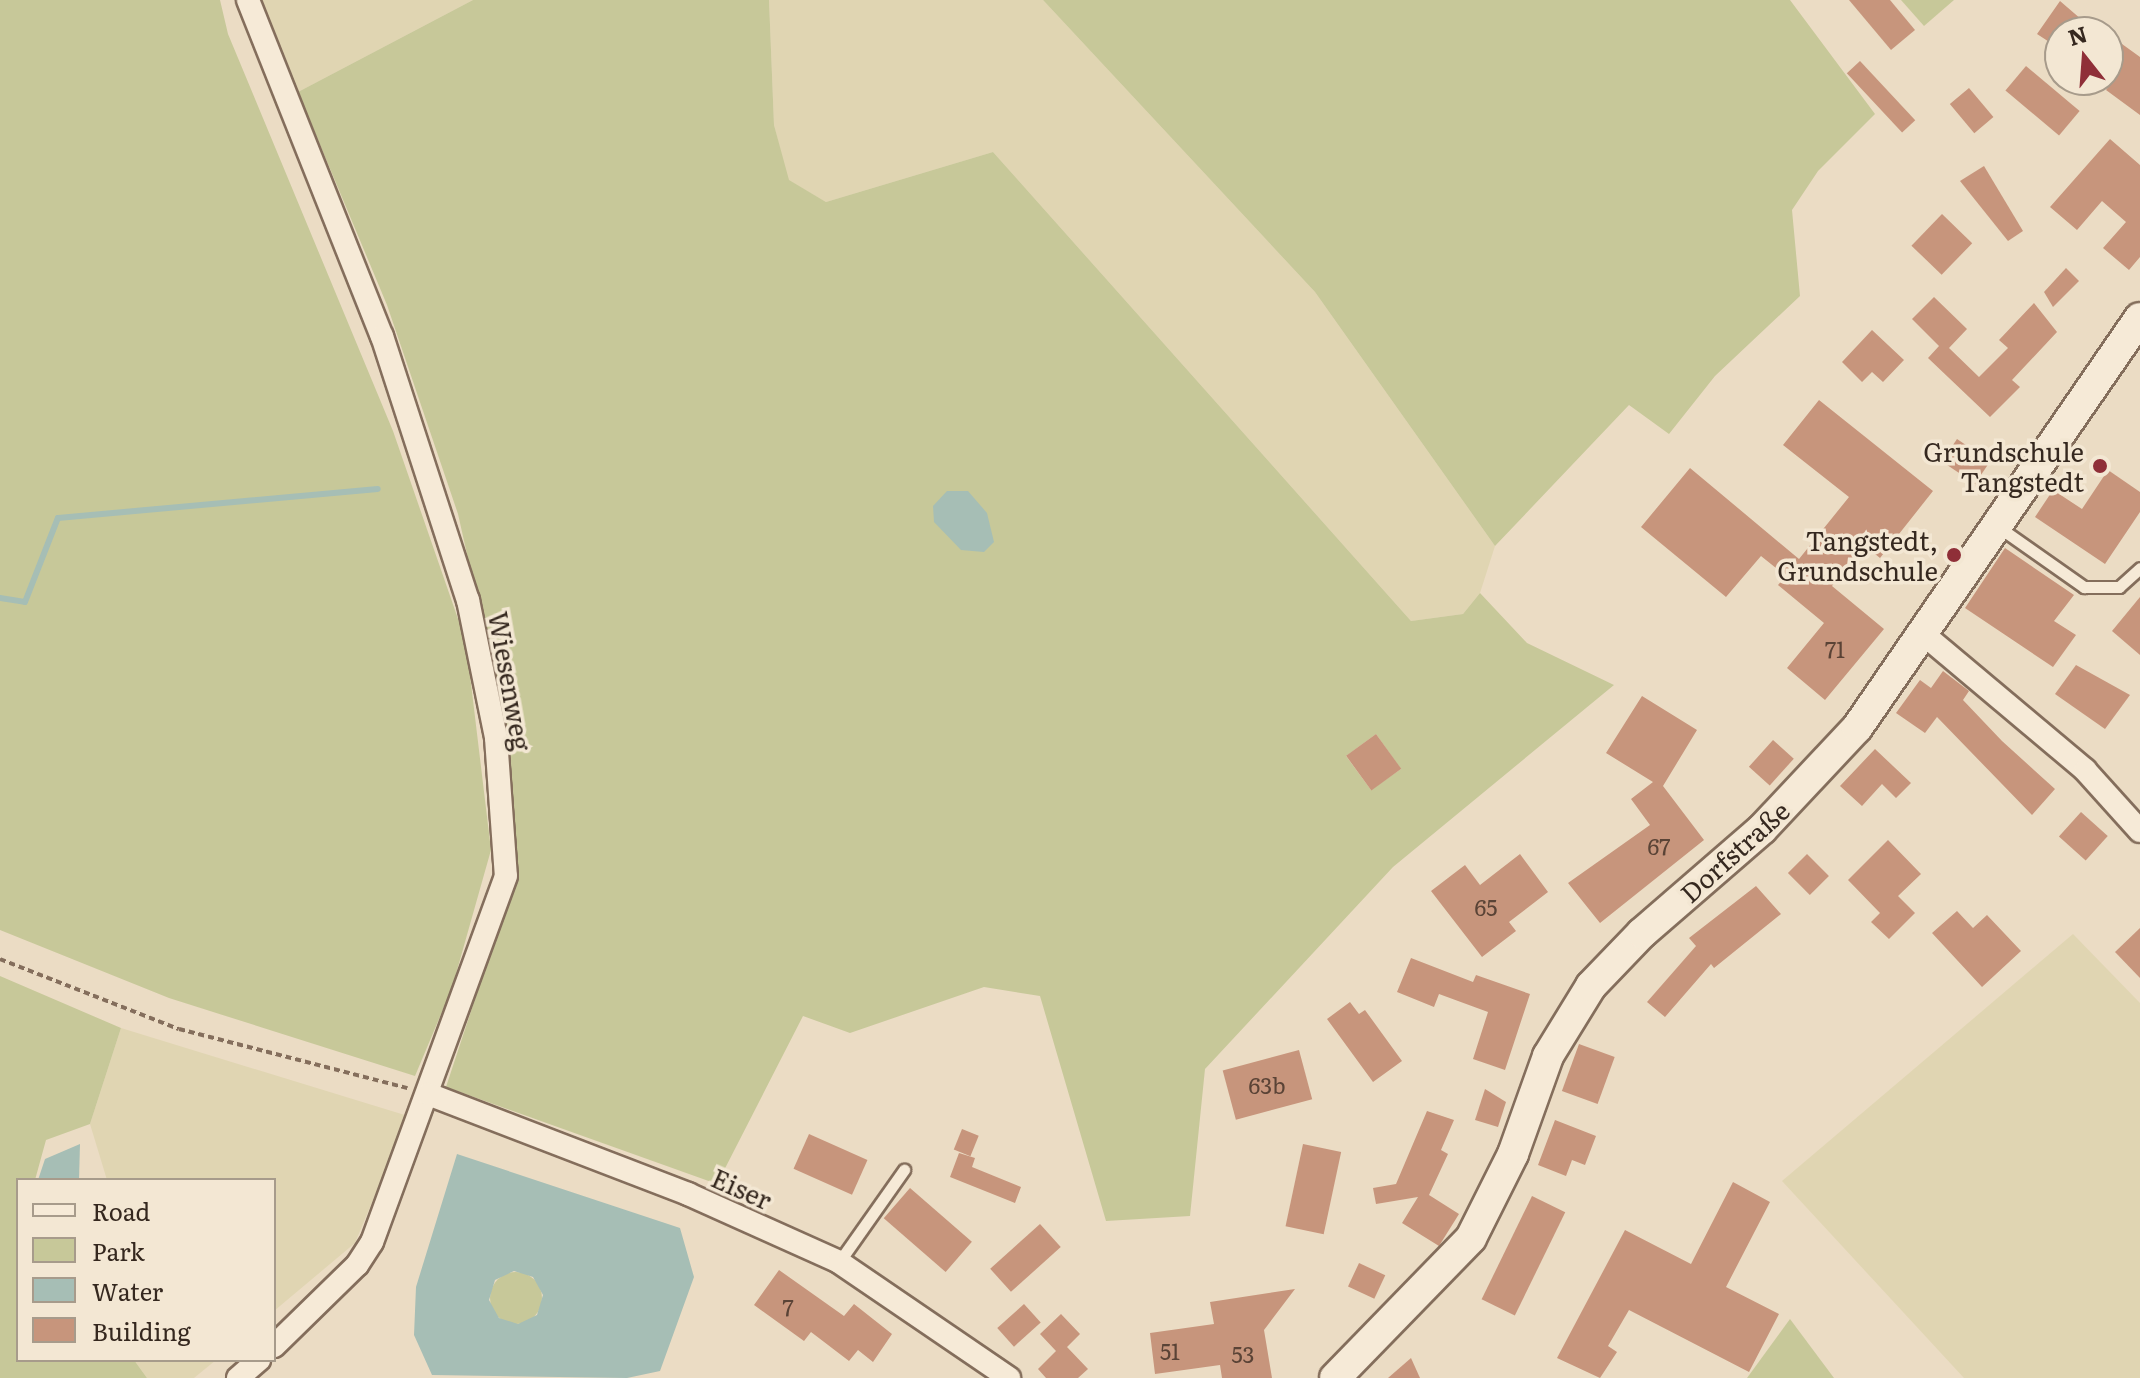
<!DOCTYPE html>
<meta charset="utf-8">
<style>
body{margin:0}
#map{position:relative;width:2140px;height:1378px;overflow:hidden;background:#ebdcc4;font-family:Literata,serif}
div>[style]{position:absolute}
.farmland>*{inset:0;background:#e0d5b2}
.green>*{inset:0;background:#c7c899}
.round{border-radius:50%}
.water>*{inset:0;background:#a6beb5}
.stream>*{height:6px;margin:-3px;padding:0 3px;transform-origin:3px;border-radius:3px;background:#a6beb5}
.building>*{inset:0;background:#c7957c;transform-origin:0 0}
.path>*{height:4px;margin-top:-2px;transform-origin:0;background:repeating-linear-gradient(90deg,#846e5c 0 6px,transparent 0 10px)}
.roads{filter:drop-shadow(2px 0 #846e5c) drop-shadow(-2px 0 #846e5c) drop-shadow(0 2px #846e5c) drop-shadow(0 -2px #846e5c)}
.service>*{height:11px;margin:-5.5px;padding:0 5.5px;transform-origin:5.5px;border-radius:5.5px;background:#f6ead7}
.minor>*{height:22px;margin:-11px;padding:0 11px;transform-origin:11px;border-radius:11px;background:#f6ead7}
.secondary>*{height:30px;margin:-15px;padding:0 15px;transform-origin:15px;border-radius:15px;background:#f6ead7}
.dots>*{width:22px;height:22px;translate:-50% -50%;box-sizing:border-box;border:4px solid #f3e7d3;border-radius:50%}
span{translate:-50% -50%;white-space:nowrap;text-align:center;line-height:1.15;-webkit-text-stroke:7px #f3e7d3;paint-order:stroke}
.number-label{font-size:22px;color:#5a4336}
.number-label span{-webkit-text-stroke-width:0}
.poi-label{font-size:26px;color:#35281f}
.right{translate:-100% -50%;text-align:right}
.street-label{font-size:26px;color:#35281f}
.legend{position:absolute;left:16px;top:1178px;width:260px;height:184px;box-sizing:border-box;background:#f3e7d3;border:2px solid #a79b8b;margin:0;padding:10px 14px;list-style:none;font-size:24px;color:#35281f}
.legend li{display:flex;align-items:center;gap:16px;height:40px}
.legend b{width:40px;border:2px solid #a79b8b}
.north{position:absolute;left:2044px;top:16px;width:80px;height:80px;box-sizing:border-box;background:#f3e7d3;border:2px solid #a79b8b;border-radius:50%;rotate:343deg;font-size:22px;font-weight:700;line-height:32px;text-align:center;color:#35281f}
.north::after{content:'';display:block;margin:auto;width:28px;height:36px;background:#8f2f38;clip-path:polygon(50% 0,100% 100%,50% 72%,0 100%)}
</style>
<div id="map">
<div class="farmland">
<i style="clip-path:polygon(261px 0,473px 0,298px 92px,287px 77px)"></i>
<i style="clip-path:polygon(769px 0,1043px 0,1315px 292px,1495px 546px,1480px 593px,1463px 614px,1411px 621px,993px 152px,826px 202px,788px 180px,774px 125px)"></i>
<i style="clip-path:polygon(2073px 934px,2140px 1003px,2140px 1378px,1964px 1378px,1782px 1181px)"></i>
<i style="clip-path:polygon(121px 1028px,408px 1116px,355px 1243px,274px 1311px,274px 1180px,107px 1180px,90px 1124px)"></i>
<i style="clip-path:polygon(134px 1360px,216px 1360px,194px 1378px,147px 1378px)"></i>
</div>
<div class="green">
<i style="clip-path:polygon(0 0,220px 0,228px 34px,393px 431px,466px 642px,491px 850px,452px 988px,415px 1076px,169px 998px,0 930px)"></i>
<i style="clip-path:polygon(evenodd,473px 0,769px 0,774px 125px,789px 180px,826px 202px,993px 152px,1411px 621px,1463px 614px,1480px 593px,1527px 643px,1614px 685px,1393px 867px,1205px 1069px,1190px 1216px,1106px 1221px,1040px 996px,984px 987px,850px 1033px,803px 1016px,717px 1184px,446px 1087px,513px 884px,507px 732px,458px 514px,387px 305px,298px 92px,473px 0,1376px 734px,1401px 769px,1371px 790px,1346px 756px,1376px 734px)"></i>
<i style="clip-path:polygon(1043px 0,1790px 0,1875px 114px,1818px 171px,1792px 210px,1800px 296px,1715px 376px,1669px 434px,1629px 405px,1495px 546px,1315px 292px)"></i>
<i style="clip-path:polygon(1901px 0,1954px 0,1924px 26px)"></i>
<i style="clip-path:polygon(0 976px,121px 1028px,90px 1124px,46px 1140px,35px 1180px,18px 1180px,18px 1360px,134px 1360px,147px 1378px,0 1378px)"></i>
<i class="round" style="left:490px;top:1272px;width:52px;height:52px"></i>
<i style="clip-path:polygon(1790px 1319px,1834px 1378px,1747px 1378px)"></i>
</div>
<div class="water">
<i style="clip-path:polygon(947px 491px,968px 491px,987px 513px,994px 542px,984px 552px,961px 550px,934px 522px,933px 506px)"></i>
<i style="clip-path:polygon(80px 1144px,79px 1180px,38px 1180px,45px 1159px)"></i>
<i style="clip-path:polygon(evenodd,457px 1154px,680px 1228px,694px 1277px,660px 1371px,627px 1378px,432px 1375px,414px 1335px,416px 1287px,457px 1154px,514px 1271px,533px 1277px,543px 1295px,537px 1315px,518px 1324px,499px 1318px,489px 1300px,495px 1280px,514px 1271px)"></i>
</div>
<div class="stream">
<i style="left:0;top:598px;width:25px;rotate:9deg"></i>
<i style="left:25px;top:602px;width:90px;rotate:-68.6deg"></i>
<i style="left:58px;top:518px;width:321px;rotate:-5.2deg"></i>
</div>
<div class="building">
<i style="clip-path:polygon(1849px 0,1890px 0,1915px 30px,1891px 50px)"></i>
<i style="clip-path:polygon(2060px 1px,2096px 32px,2060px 32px,2060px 49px,2037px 34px)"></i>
<i style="clip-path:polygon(2122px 44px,2140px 57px,2140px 115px,2106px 90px,2117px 75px,2108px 69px,2108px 55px)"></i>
<i style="left:1860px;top:61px;width:81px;height:18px;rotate:47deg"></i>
<i style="left:2026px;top:66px;width:70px;height:32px;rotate:40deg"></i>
<i style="left:1969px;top:88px;width:38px;height:25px;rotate:50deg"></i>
<i style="clip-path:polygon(2110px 139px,2140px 165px,2140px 257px,2129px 270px,2103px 248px,2126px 222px,2102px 201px,2077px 230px,2050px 207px)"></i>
<i style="clip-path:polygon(1984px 166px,2023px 231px,2008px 241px,1960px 181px)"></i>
<i style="left:1942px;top:214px;width:42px;height:44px;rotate:44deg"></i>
<i style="clip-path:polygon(2066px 268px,2079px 281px,2053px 307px,2044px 292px)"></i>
<i style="clip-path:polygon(1934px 297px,1967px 329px,1949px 348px,1979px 377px,2008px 348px,1999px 340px,2034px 303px,2057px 332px,2012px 380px,2020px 387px,1990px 417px,1928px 358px,1939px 346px,1912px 319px)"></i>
<i style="clip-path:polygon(1872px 330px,1904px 360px,1883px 382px,1872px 372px,1862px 382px,1842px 362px)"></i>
<i style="clip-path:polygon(1819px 400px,1933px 491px,1880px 558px,1864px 545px,1832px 586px,1884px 629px,1825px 700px,1787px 668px,1824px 623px,1778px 585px,1786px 576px,1761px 556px,1726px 597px,1641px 527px,1690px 468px,1799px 559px,1849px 497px,1783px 445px)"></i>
<i style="left:1957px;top:439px;width:40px;height:27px;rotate:34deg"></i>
<i style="clip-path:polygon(2108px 470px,2140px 492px,2140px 512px,2105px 564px,2035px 517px,2053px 490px,2082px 509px)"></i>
<i style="clip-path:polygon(2005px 548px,2074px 595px,2054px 621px,2076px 635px,2053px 667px,1965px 608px)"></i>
<i style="clip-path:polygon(2140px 597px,2140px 655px,2112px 631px)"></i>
<i style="clip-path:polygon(2076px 665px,2130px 695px,2105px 729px,2055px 694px)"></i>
<i style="clip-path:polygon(1943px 671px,1969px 691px,1963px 700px,2002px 741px,2055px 789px,2032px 815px,1937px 717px,1925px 733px,1896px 713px,1920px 680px,1931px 688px)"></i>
<i style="clip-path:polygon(1642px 696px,1697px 730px,1663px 786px,1704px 840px,1600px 923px,1568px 883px,1650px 825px,1631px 799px,1653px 782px,1606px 753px)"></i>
<i style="left:1376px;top:734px;width:43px;height:37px;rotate:54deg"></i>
<i style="left:1773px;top:740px;width:28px;height:36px;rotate:42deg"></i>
<i style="clip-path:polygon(1875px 749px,1911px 783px,1896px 798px,1882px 784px,1862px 806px,1840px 786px)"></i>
<i style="left:2081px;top:812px;width:36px;height:33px;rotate:42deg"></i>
<i style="clip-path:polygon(1888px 840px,1921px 874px,1898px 896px,1915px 913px,1889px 939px,1871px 922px,1880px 913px,1848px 880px)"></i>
<i style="clip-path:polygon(1520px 854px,1548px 892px,1509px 922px,1516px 931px,1482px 957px,1431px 891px,1465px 865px,1480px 885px)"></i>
<i style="left:1807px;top:854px;width:31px;height:27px;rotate:45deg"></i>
<i style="clip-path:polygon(1756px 886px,1781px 914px,1714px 968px,1711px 964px,1665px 1017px,1647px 1002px,1696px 946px,1689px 938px)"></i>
<i style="clip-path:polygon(1957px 911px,1973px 928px,1987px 915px,2021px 951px,1982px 987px,1932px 933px)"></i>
<i style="clip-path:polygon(2140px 928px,2140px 978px,2115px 952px)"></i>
<i style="clip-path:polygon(1411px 958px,1473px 982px,1476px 975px,1530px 994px,1505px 1070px,1473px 1059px,1488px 1012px,1439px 994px,1434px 1007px,1397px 992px)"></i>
<i style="clip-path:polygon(1350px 1002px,1359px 1014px,1365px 1010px,1402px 1061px,1373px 1082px,1327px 1019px)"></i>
<i style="left:1579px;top:1044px;width:38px;height:50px;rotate:20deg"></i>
<i style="left:1299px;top:1050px;width:51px;height:79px;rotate:75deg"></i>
<i style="clip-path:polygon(1485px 1089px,1506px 1102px,1498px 1127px,1475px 1120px)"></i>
<i style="clip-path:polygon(1427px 1111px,1454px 1120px,1441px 1150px,1448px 1154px,1429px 1195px,1459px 1214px,1439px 1246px,1402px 1223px,1418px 1197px,1376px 1204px,1373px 1188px,1396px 1184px)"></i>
<i style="clip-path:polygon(1555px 1120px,1596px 1136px,1585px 1165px,1572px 1160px,1566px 1176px,1538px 1165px)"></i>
<i style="left:962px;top:1129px;width:18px;height:22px;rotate:22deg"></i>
<i style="left:809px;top:1134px;width:64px;height:38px;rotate:24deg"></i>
<i style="left:1303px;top:1144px;width:39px;height:84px;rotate:12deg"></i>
<i style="clip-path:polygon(959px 1153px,975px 1158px,972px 1167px,1021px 1187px,1015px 1203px,950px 1177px)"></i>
<i style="clip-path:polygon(1733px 1182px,1770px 1202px,1726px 1287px,1779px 1314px,1749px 1372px,1629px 1310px,1608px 1346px,1617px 1352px,1600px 1378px,1557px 1358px,1625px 1230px,1691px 1264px)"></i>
<i style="left:910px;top:1188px;width:82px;height:40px;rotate:41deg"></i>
<i style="left:1532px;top:1196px;width:37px;height:115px;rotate:26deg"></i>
<i style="left:1040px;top:1224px;width:31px;height:67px;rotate:48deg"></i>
<i style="left:1359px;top:1263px;width:29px;height:26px;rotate:25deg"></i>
<i style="clip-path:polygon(779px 1270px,844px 1316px,854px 1304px,892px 1334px,873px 1362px,858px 1350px,849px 1361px,811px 1332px,804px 1341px,754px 1305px)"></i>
<i style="clip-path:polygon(1295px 1289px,1264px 1330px,1272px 1378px,1222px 1378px,1220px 1365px,1155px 1374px,1150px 1333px,1214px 1324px,1210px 1302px)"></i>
<i style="left:1024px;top:1304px;width:25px;height:36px;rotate:48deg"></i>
<i style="clip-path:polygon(1061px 1314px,1080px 1334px,1067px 1347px,1088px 1369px,1078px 1378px,1046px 1378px,1038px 1369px,1056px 1351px,1040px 1334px)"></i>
<i style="clip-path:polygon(1411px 1358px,1420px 1378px,1388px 1378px)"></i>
</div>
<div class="path">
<i style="left:0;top:959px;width:192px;rotate:21.4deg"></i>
<i style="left:179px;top:1029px;width:236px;rotate:14.5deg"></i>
</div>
<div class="roads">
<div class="service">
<i style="left:2000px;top:528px;width:103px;rotate:35.1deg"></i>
<i style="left:2084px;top:587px;width:35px"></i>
<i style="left:2119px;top:587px;width:28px;rotate:-42deg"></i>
<i style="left:839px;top:1262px;width:113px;rotate:-54.8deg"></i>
</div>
<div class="minor">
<i style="left:248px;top:0;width:362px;rotate:68.3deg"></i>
<i style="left:382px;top:336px;width:278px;rotate:72deg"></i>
<i style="left:468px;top:600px;width:141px;rotate:78.5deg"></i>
<i style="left:496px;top:738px;width:138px;rotate:85.9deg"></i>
<i style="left:506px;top:876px;width:390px;rotate:110.1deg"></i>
<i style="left:372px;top:1242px;width:27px;rotate:123deg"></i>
<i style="left:357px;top:1265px;width:116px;rotate:135.7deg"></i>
<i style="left:1922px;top:633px;width:213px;rotate:40deg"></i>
<i style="left:2085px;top:770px;width:82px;rotate:48deg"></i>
<i style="left:428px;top:1094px;width:279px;rotate:21deg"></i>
<i style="left:688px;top:1194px;width:166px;rotate:24.2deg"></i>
<i style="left:839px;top:1262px;width:206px;rotate:34.3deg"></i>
<i style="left:238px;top:1378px;width:28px;rotate:-41deg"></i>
</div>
<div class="secondary">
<i style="left:1335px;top:1378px;width:195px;rotate:-45.8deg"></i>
<i style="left:1471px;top:1238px;width:94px;rotate:-63.4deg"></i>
<i style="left:1513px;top:1154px;width:104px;rotate:-70.3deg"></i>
<i style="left:1548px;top:1056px;width:82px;rotate:-58.4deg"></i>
<i style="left:1591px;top:986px;width:74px;rotate:-46.1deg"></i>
<i style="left:1642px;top:933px;width:159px;rotate:-40.9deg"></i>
<i style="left:1762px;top:829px;width:139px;rotate:-46.8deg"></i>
<i style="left:1857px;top:728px;width:498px;rotate:-55.4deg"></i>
</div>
</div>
<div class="dots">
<i style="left:2100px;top:466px;background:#8f2f38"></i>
<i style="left:1954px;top:555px;background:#8f2f38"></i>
</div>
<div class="number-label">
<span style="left:1835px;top:649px">71</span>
<span style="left:1659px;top:846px">67</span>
<span style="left:1486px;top:907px">65</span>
<span style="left:1267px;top:1085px">63b</span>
<span style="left:788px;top:1307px">7</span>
<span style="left:1170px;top:1351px">51</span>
<span style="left:1243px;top:1354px">53</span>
</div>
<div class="poi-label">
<span class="right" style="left:2084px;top:466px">Grundschule<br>Tangstedt</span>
<span class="right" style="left:1938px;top:555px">Tangstedt,<br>Grundschule</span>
</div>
<div class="street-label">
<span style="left:511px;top:681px;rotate:80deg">Wiesenweg</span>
<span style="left:1734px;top:851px;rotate:-42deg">Dorfstraße</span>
<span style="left:742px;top:1188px;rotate:24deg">Eiser</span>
</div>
<ul class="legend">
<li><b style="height:10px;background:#f6ead7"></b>Road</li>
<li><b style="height:22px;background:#c7c899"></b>Park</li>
<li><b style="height:22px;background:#a6beb5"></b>Water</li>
<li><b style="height:22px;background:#c7957c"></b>Building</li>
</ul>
<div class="north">N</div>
</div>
